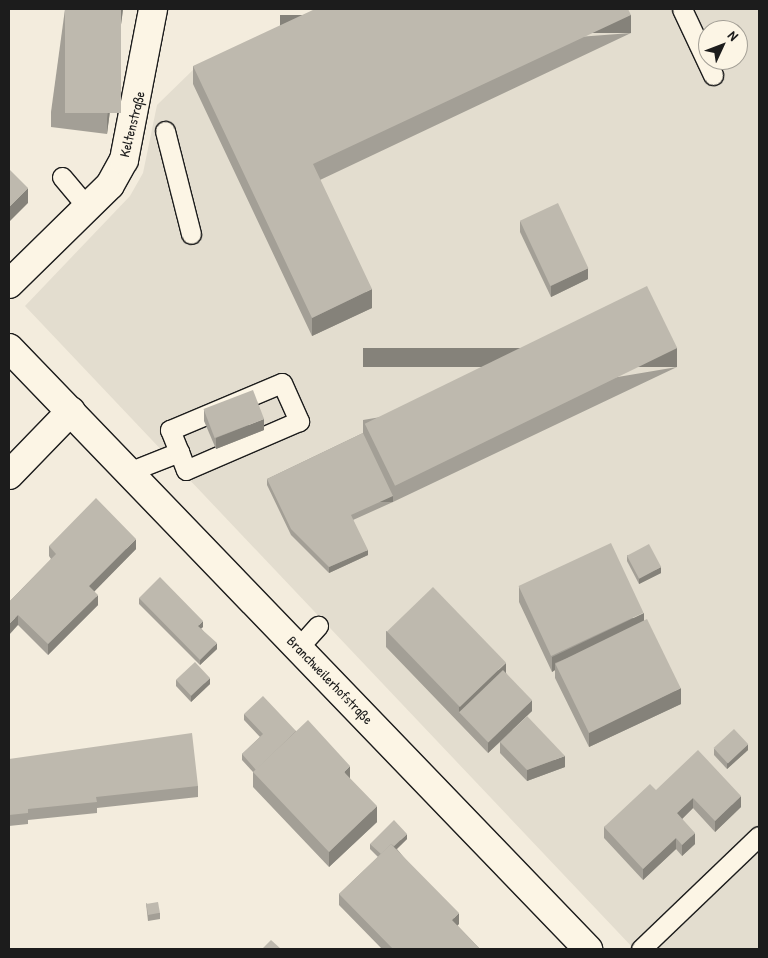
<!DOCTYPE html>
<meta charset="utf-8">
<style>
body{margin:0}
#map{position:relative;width:768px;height:958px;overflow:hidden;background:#f3ecdd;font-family:"Patrick Hand",sans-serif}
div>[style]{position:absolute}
.built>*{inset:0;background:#e3ddcf}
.roads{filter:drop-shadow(1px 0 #1c1c1c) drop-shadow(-1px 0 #1c1c1c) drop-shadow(0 1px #1c1c1c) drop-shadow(0 -1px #1c1c1c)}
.lane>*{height:19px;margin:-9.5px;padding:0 9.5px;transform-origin:9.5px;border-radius:9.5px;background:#fcf5e5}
.street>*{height:28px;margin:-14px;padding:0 14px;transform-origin:14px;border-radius:14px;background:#fcf5e5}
.wall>*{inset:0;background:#a39f96}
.shaded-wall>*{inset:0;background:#85827a;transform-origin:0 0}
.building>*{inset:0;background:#beb9ae;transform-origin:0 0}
span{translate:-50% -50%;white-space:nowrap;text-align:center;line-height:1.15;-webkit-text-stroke:4px #fcf5e5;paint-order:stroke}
.street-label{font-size:14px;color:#1c1c1c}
.frame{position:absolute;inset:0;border:10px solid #1c1c1c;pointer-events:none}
.north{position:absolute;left:698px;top:20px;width:50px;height:50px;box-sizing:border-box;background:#fcf5e5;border:1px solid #a29e95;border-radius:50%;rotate:47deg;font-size:14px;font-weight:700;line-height:20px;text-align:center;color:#1c1c1c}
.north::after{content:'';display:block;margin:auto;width:18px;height:22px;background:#1c1c1c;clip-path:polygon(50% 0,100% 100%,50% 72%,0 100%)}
</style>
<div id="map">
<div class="built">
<i style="clip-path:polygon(evenodd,323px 9px,759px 9px,759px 949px,634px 949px,25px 306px,130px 196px,143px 173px,157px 105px,196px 67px,323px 9px,708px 30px,738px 30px,738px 60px,708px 60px,708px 30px)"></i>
</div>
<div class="roads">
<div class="lane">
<i style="left:682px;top:9px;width:73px;rotate:64.8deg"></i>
<i style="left:165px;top:131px;width:106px;rotate:75.8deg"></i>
<i style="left:62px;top:177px;width:40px;rotate:50deg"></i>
<i style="left:131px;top:471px;width:52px;rotate:-21.6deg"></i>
<i style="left:179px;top:452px;width:24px;rotate:-112deg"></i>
<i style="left:170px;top:430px;width:121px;rotate:-22.8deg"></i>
<i style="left:282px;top:383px;width:42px;rotate:65.9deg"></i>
<i style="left:299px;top:421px;width:123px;rotate:156.6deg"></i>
<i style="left:186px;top:470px;width:19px;rotate:-111deg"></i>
<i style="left:298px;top:648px;width:30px;rotate:-48deg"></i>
<i style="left:641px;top:949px;width:163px;rotate:-43.8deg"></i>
</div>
<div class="street">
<i style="left:9px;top:284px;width:141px;rotate:-44.4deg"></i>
<i style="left:110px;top:185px;width:29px;rotate:-61deg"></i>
<i style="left:124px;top:160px;width:154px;rotate:-79.1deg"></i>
<i style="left:9px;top:348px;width:835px;rotate:46.07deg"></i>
<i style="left:9px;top:475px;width:89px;rotate:-45.9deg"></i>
</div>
</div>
<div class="wall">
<i style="clip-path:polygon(65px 9px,123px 9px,107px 134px,51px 127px,51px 112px)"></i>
<i style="clip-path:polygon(631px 33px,320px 180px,372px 308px,312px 336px,193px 84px,193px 66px)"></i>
<i style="clip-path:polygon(520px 221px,588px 279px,551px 297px,520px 232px)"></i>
<i style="clip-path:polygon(677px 367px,393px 502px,353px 520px,368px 555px,329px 573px,291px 535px,267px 485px,267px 479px,363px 433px,363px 420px)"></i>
<i style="clip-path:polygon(204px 410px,264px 430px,216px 449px,204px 421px)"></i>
<i style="clip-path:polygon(49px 546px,136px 549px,94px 591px,98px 605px,48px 655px,18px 625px,9px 602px,51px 559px,49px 556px)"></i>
<i style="clip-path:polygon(627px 555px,661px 573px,639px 584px,627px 561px)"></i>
<i style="clip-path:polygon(519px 587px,644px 621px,681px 704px,589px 747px,555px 678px,555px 670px,552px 672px,519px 602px)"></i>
<i style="clip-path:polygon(139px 598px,203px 627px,201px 628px,217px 649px,200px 665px,139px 604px)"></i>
<i style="clip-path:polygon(386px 631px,506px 673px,532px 711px,512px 730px,565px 767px,527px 781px,500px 753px,500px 742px,488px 753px,386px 647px)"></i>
<i style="clip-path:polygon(176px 680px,210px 684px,191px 702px,176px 686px)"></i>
<i style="clip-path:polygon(244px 714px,296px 731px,350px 779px,377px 822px,329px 867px,253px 787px,253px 772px,242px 760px,242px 754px,260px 737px,244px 720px)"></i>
<i style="clip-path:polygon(714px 749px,748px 750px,727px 769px,714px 755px)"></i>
<i style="clip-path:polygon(9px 759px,198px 786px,198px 797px,97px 808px,97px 813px,28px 820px,28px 824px,9px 826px)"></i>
<i style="clip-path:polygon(656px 790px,741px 807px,715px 832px,693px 808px,682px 819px,695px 844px,682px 856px,676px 849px,643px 880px,604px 838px,604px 827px)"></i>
<i style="clip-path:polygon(407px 839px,397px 849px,459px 924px,457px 925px,480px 949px,382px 949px,339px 905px,339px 894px,378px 857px,370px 849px,370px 844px)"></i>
<i style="clip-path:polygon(146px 903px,160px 913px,160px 919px,148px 921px)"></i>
</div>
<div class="shaded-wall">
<i style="clip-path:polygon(121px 9px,123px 9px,107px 134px,107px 119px)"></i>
<i style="left:631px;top:15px;width:18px;height:351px;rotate:90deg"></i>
<i style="clip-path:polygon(28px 188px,28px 203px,9px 222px,9px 207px)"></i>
<i style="clip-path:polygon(588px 268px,588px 279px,551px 297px,551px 286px)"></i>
<i style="clip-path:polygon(372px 289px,372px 308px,312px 336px,312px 318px)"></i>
<i style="left:677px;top:348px;width:19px;height:314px;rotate:90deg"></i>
<i style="clip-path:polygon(264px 419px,264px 430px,216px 449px,216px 438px)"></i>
<i style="left:393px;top:496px;width:6px;height:46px;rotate:90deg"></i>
<i style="clip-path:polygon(136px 539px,136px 549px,89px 597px,89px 586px)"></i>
<i style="clip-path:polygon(368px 550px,368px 555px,329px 573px,329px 567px)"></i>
<i style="clip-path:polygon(661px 567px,661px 573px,639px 584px,639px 578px)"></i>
<i style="clip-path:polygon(98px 595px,98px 605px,48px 655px,48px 644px)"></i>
<i style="clip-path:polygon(644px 613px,644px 628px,555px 663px,555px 670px,552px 672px,552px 657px)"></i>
<i style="clip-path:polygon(18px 615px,18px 625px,9px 635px,9px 624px)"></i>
<i style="clip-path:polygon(203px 621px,203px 627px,198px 631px,198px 626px)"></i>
<i style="clip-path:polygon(217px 643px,217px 649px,200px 665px,200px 660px)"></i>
<i style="clip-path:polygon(506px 663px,506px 678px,459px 712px,459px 707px)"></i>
<i style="clip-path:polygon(210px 678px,210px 684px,191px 702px,191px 696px)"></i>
<i style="clip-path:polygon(681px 688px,681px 704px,589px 747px,589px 732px)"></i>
<i style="clip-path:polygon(532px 700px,532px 711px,488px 753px,488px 742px)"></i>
<i style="clip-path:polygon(748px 744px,748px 750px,727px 769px,727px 763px)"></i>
<i style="clip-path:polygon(565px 756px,565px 767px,527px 781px,527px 770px)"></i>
<i style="clip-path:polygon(350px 766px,350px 781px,344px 772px)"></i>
<i style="clip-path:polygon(741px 796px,741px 807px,715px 832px,715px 821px)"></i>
<i style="clip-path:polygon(693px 798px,693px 808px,677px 824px,677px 813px)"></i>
<i style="clip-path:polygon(377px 806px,377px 822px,329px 867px,329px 852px)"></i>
<i style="clip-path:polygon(695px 833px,695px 844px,682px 856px,682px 845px)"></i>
<i style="clip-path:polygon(407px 834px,407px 839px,383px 862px,383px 857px)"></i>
<i style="clip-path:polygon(676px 838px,676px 849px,643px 880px,643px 869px)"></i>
<i style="clip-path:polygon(459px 913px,459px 924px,452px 931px,452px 920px)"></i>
</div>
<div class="building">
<i style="left:65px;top:9px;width:56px;height:104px"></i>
<i style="clip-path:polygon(315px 9px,628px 9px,631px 15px,313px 164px,372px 289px,312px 318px,193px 66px)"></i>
<i style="clip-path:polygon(9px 169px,28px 188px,9px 207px)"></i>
<i style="left:558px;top:203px;width:72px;height:42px;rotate:65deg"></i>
<i style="left:647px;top:286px;width:69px;height:314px;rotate:64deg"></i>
<i style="left:253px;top:390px;width:31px;height:53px;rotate:69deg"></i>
<i style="clip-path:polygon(363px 433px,393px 496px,351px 515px,368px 550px,329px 567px,291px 529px,267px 479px)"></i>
<i style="clip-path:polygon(96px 498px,136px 539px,89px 586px,98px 595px,48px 644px,18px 615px,9px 624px,9px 602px,56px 554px,49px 546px)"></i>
<i style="left:611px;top:543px;width:77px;height:102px;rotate:65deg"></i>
<i style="left:649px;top:544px;width:26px;height:25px;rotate:62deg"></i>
<i style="clip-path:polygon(160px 577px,203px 621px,198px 626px,217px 643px,200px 660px,139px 598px)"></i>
<i style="left:433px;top:587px;width:105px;height:64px;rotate:46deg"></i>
<i style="left:647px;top:619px;width:77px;height:102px;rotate:64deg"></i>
<i style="left:195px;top:662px;width:22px;height:26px;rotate:47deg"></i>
<i style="left:503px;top:670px;width:42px;height:61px;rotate:46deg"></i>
<i style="clip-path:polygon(263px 696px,296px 731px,256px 770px,242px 754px,263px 734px,244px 714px)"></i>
<i style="clip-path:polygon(527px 716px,565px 756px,527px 770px,500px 742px)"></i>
<i style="clip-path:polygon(308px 720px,350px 766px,344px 772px,377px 806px,329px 852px,253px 772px)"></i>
<i style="left:734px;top:729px;width:21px;height:28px;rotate:47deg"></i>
<i style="clip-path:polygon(192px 733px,198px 786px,96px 797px,97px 802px,28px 809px,28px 813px,9px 815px,9px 759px)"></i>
<i style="clip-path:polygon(698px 750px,741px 796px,715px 821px,693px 798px,677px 813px,695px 833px,682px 845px,676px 838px,643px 869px,604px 827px,650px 784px,656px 790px)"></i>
<i style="clip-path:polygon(394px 820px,407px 834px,394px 846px,391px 844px,381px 854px,370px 844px)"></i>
<i style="clip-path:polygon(391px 844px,459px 913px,452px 920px,480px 949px,393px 949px,339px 894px)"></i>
<i style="left:158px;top:902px;width:11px;height:12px;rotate:80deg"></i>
<i style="clip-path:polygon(271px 940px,281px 949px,262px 949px)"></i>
</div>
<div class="street-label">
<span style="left:132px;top:124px;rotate:-76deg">Keltenstraße</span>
<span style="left:330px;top:680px;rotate:46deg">Branchweilerhofstraße</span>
</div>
<div class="frame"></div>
<div class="north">N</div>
</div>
